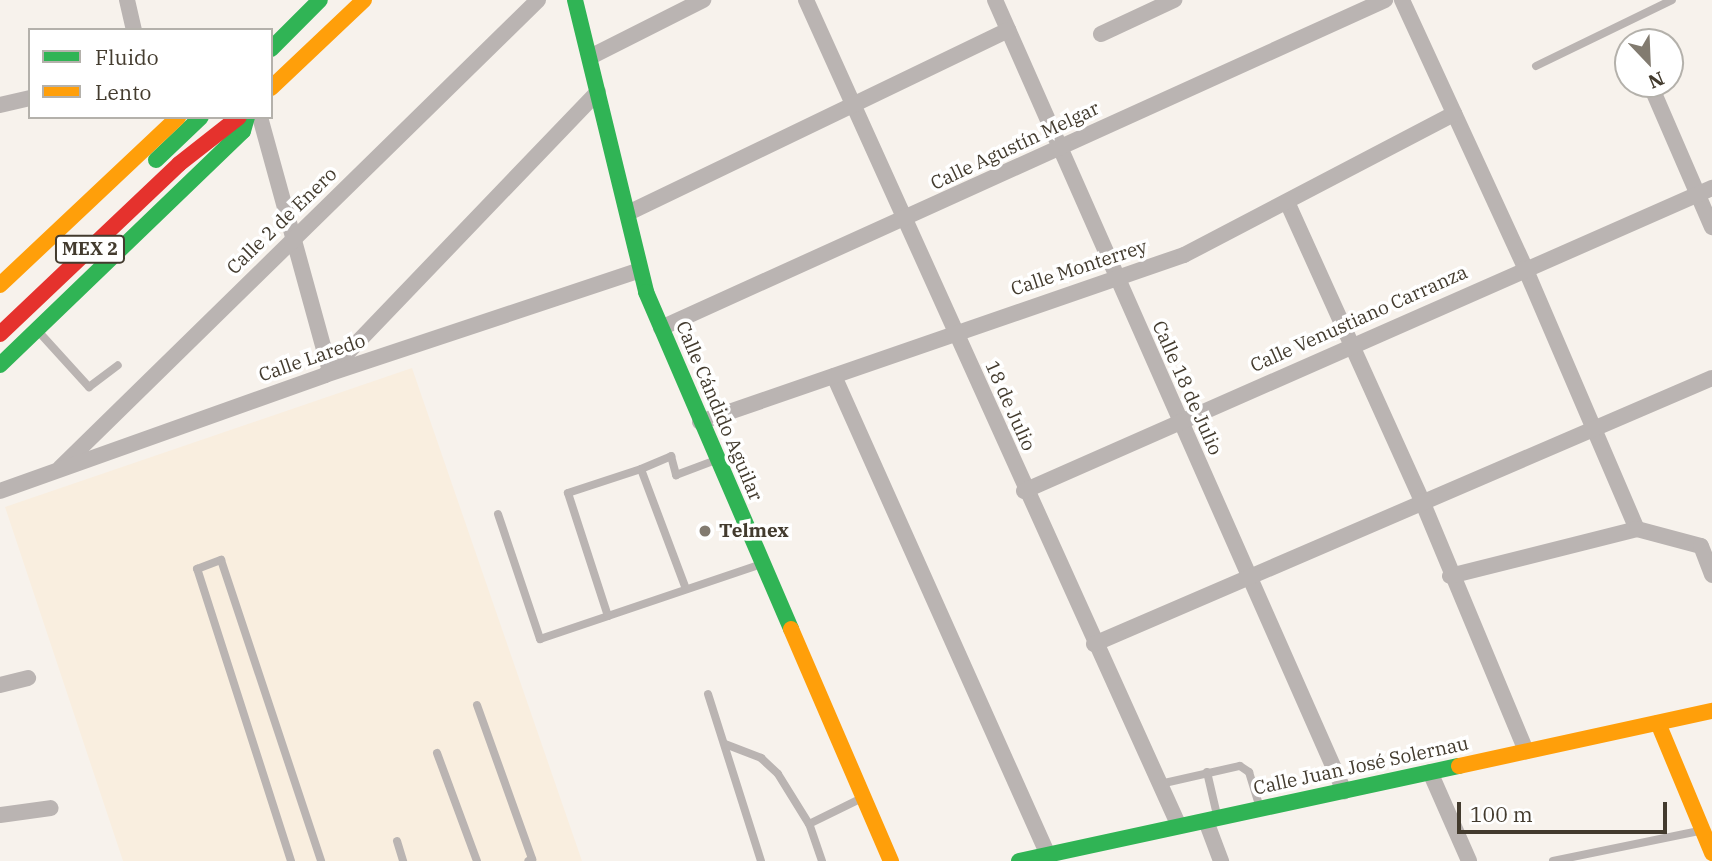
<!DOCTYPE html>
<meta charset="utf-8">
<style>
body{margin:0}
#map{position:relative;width:1712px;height:861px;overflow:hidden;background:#f7f2ec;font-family:"IBM Plex Serif",serif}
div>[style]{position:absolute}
.built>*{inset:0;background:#f9eedf}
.lane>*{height:8px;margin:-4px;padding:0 4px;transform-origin:4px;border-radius:4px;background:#bab4b2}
.street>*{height:16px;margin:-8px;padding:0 8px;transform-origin:8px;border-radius:8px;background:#bab4b2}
.fast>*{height:16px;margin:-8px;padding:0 8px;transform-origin:8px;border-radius:8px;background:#30b455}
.slow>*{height:16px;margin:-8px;padding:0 8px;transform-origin:8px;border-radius:8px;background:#ff9f0a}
.jam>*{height:16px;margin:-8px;padding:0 8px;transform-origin:8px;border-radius:8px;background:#e5322d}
.dots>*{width:19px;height:19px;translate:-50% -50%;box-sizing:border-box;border:4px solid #fff;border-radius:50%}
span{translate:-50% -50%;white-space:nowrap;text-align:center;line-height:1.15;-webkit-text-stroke:7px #fff;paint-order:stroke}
.shield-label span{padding:2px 5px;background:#fff;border:2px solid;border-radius:5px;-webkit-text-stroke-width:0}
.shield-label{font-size:18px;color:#433b2e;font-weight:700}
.street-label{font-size:19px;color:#433b2e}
.poi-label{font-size:19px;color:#433b2e;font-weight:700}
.left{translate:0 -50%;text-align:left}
.legend{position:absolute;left:28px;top:28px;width:245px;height:91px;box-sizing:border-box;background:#fff;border:2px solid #b4b1ab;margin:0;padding:9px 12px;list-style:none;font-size:21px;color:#433b2e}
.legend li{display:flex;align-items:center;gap:14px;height:35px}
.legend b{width:35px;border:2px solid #b4b1ab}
.north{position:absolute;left:1614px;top:28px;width:70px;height:70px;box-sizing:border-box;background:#fff;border:2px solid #b4b1ab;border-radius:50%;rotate:157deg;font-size:19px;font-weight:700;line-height:28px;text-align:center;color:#433b2e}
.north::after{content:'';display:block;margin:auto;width:24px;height:32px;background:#827b70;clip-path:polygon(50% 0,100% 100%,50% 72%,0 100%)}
.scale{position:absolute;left:1457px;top:802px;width:210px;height:32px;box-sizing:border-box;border:4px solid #433b2e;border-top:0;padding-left:9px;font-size:21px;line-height:24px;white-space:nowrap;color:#433b2e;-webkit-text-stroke:5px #fff;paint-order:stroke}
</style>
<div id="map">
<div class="built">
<i style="clip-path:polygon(412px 368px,582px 861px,123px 861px,5px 507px)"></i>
</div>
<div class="lane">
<i style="left:1536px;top:66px;width:151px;rotate:-25.9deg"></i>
<i style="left:38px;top:331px;width:76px;rotate:47.7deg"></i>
<i style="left:89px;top:387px;width:36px;rotate:-37deg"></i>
<i style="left:641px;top:469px;width:33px;rotate:-23deg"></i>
<i style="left:671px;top:456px;width:20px;rotate:75deg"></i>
<i style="left:676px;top:475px;width:43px;rotate:-20.6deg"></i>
<i style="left:498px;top:514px;width:132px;rotate:71.4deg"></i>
<i style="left:540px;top:639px;width:72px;rotate:-18.7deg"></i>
<i style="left:686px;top:589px;width:128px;rotate:-110.6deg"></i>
<i style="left:641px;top:469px;width:77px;rotate:161.8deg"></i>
<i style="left:568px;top:493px;width:129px;rotate:72deg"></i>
<i style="left:608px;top:616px;width:163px;rotate:-18.7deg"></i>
<i style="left:708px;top:694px;width:175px;rotate:72.4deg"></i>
<i style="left:477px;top:705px;width:164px;rotate:70.3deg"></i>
<i style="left:532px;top:859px;width:4px;rotate:153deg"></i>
<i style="left:725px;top:744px;width:39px;rotate:21deg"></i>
<i style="left:761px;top:758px;width:23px;rotate:43deg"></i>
<i style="left:778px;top:774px;width:59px;rotate:58.2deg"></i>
<i style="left:437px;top:753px;width:115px;rotate:69.7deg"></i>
<i style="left:1207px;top:772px;width:44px;rotate:76.9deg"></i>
<i style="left:1160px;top:784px;width:82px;rotate:-12.7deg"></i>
<i style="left:1240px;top:766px;width:11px;rotate:34deg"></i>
<i style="left:1249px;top:772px;width:37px;rotate:73deg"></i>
<i style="left:397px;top:841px;width:21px;rotate:73deg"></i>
<i style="left:291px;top:861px;width:307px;rotate:-107.8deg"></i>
<i style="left:197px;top:569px;width:26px;rotate:-21deg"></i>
<i style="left:221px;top:560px;width:317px;rotate:71.6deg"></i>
<i style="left:822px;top:861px;width:39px;rotate:-109deg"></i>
<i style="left:809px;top:824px;width:57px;rotate:-26.1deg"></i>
<i style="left:1553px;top:861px;width:149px;rotate:-11.6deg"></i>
</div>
<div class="street">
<i style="left:127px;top:0;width:31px;rotate:77deg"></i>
<i style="left:806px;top:0;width:906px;rotate:65.7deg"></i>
<i style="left:995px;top:0;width:865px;rotate:66.19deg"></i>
<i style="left:1402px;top:0;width:295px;rotate:65.3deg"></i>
<i style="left:1525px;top:268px;width:284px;rotate:66.8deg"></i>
<i style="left:1101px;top:34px;width:81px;rotate:-25deg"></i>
<i style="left:590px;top:57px;width:127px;rotate:-26.8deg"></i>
<i style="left:1650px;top:84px;width:156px;rotate:66.6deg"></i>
<i style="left:0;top:105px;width:31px;rotate:-13deg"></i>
<i style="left:260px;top:117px;width:263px;rotate:74.6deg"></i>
<i style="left:330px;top:371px;width:6px;rotate:141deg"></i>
<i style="left:1288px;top:204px;width:326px;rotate:65.7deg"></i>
<i style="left:1422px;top:501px;width:271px;rotate:67.4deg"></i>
<i style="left:628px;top:213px;width:422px;rotate:-25.7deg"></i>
<i style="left:661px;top:328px;width:795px;rotate:-24.37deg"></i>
<i style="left:330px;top:371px;width:387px;rotate:-46.2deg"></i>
<i style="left:834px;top:376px;width:525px;rotate:65.93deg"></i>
<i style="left:700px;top:422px;width:512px;rotate:-19.04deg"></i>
<i style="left:1184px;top:255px;width:305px;rotate:-27.6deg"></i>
<i style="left:60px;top:468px;width:669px;rotate:-44.39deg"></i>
<i style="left:0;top:491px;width:345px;rotate:-19.6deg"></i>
<i style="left:325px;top:375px;width:332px;rotate:-18.4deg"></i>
<i style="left:1024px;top:491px;width:752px;rotate:-23.77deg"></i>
<i style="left:1450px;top:576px;width:193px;rotate:-14.1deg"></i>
<i style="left:1637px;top:529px;width:66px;rotate:14.9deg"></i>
<i style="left:1701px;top:546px;width:31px;rotate:69deg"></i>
<i style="left:1094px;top:644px;width:673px;rotate:-23.29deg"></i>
<i style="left:0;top:685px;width:29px;rotate:-14deg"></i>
<i style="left:1430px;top:772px;width:97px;rotate:66.3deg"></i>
<i style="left:0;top:815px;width:51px;rotate:-7.8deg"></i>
<i style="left:1206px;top:821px;width:43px;rotate:69.4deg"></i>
</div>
<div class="fast">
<i style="left:575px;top:0;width:301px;rotate:76.3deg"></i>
<i style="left:646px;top:292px;width:367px;rotate:66.7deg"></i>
<i style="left:271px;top:49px;width:69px;rotate:-45deg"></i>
<i style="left:156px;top:160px;width:62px;rotate:-43.7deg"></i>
<i style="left:0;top:365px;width:337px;rotate:-43.9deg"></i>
<i style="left:243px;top:131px;width:15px;rotate:-74deg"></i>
<i style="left:1019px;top:861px;width:450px;rotate:-12.2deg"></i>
</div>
<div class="slow">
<i style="left:271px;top:88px;width:128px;rotate:-43.4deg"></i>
<i style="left:0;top:285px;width:245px;rotate:-43.3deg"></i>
<i style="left:791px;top:629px;width:253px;rotate:66.7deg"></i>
<i style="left:1658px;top:723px;width:141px;rotate:67.4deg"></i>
<i style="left:1459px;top:766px;width:259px;rotate:-12.3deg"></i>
</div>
<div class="jam">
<i style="left:0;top:334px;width:247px;rotate:-43.5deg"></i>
<i style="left:179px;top:164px;width:76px;rotate:-38.1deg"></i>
</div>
<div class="dots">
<i style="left:705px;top:531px;background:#827b70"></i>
</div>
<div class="shield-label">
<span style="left:90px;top:249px">MEX 2</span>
</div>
<div class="street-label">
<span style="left:1015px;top:146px;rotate:-25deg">Calle Agustín Melgar</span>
<span style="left:282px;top:221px;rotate:-44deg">Calle 2 de Enero</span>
<span style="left:1079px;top:268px;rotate:-18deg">Calle Monterrey</span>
<span style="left:1359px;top:319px;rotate:-24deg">Calle Venustiano Carranza</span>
<span style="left:312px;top:358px;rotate:-19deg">Calle Laredo</span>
<span style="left:1187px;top:388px;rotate:66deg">Calle 18 de Julio</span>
<span style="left:1010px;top:406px;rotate:66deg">18 de Julio</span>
<span style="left:719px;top:411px;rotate:67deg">Calle Cándido Aguilar</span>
<span style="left:1361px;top:766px;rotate:-12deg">Calle Juan José Solernau</span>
</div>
<div class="poi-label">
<span class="left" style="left:719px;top:531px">Telmex</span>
</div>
<ul class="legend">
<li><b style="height:9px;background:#30b455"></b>Fluido</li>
<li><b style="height:9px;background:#ff9f0a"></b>Lento</li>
</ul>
<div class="north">N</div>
<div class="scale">100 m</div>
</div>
